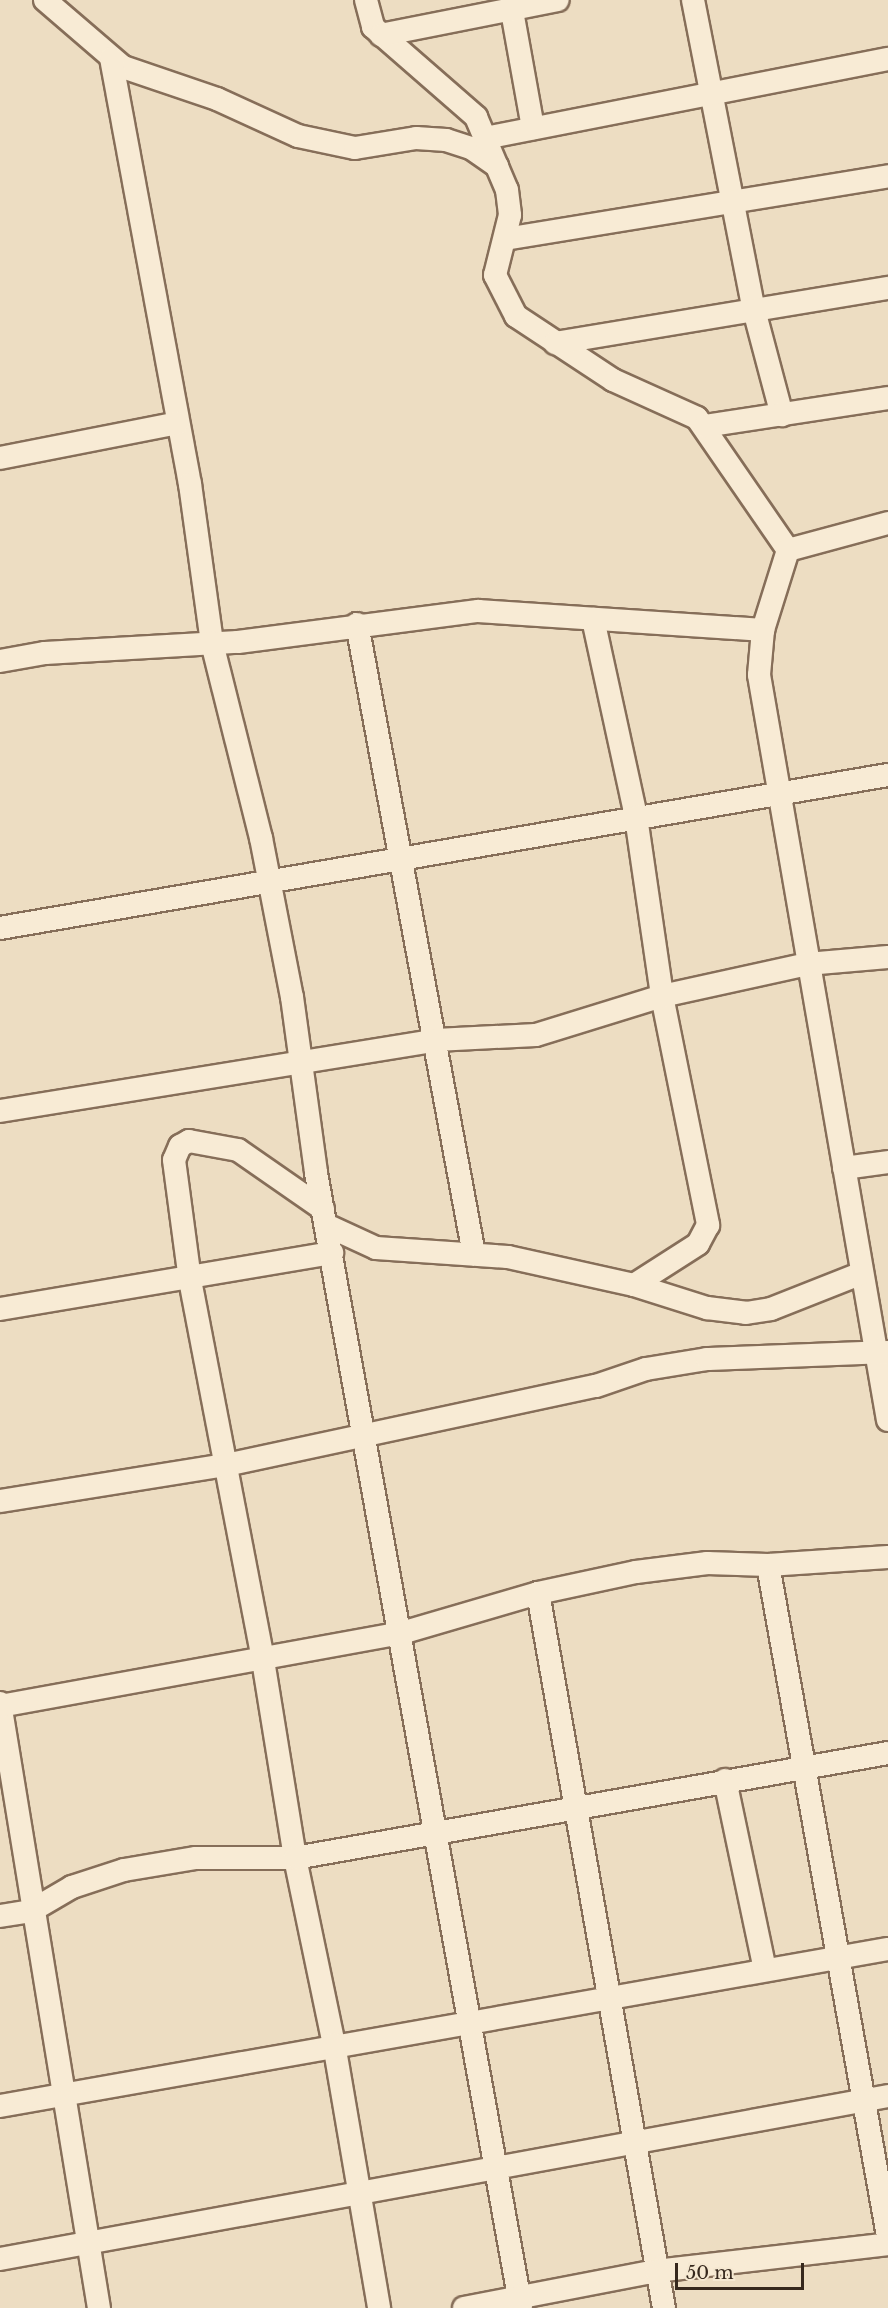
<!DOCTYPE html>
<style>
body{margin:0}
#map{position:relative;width:888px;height:2308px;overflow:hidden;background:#edddc2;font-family:"Libre Baskerville",serif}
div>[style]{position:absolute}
.roads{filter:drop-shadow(2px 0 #866e59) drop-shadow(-2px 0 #866e59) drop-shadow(0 2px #866e59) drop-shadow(0 -2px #866e59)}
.minor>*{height:22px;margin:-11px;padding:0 11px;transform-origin:11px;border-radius:11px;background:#f8ebd5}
span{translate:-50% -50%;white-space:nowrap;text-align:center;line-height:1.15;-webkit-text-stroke:6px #f5e8d1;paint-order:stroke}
.scale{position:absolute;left:675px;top:2263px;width:129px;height:27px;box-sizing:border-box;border:3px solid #36281d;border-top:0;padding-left:8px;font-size:18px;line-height:21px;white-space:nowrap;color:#36281d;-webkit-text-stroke:4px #f5e8d1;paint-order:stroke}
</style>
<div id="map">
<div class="roads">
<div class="minor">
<i style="left:45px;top:0;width:103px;rotate:40.7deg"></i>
<i style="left:123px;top:67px;width:99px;rotate:18.8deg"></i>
<i style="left:217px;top:99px;width:89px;rotate:24.6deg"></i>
<i style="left:298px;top:136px;width:58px;rotate:11.9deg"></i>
<i style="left:355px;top:148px;width:62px;rotate:-9.3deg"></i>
<i style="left:416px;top:138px;width:30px;rotate:4deg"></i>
<i style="left:446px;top:140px;width:26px;rotate:18deg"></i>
<i style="left:471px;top:148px;width:32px;rotate:35deg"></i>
<i style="left:366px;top:0;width:28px;rotate:75deg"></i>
<i style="left:373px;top:27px;width:137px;rotate:41.1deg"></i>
<i style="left:476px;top:117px;width:79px;rotate:67deg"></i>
<i style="left:507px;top:190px;width:25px;rotate:83deg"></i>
<i style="left:510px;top:215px;width:62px;rotate:104deg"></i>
<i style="left:495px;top:275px;width:46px;rotate:62.9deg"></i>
<i style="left:516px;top:316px;width:116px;rotate:33.4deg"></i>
<i style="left:613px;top:380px;width:92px;rotate:24.3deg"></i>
<i style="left:697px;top:418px;width:160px;rotate:55.4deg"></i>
<i style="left:693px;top:0;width:316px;rotate:78.9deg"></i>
<i style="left:754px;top:310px;width:109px;rotate:75.1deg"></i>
<i style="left:512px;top:11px;width:119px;rotate:79.8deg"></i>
<i style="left:381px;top:35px;width:180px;rotate:-11.2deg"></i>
<i style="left:111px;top:58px;width:433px;rotate:79.5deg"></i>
<i style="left:190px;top:484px;width:161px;rotate:82.1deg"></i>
<i style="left:212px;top:643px;width:201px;rotate:75.9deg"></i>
<i style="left:261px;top:838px;width:162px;rotate:79deg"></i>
<i style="left:292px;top:997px;width:178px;rotate:82.2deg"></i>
<i style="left:316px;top:1173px;width:1153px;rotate:79.76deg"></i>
<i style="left:485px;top:138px;width:411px;rotate:-11.1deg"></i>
<i style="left:505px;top:239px;width:388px;rotate:-9.3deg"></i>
<i style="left:555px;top:343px;width:338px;rotate:-9.4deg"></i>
<i style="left:705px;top:426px;width:185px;rotate:-8.7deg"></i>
<i style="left:0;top:458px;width:181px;rotate:-11.1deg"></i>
<i style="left:888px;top:523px;width:104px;rotate:164.9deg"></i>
<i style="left:788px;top:550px;width:84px;rotate:107.4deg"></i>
<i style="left:763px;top:630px;width:45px;rotate:95.1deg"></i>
<i style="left:759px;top:675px;width:756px;rotate:80.18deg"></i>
<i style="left:593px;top:619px;width:203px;rotate:77.7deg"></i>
<i style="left:636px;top:817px;width:181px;rotate:81.7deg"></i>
<i style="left:662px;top:996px;width:234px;rotate:78.6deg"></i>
<i style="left:708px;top:1225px;width:21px;rotate:118deg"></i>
<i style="left:698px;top:1244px;width:76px;rotate:147.4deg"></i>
<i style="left:357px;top:624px;width:641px;rotate:79.48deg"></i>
<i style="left:0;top:661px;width:46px;rotate:-10.1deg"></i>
<i style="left:45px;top:653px;width:193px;rotate:-3.3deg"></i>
<i style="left:238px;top:642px;width:242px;rotate:-7.4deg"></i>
<i style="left:478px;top:611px;width:286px;rotate:3.8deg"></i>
<i style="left:0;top:928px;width:901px;rotate:-9.78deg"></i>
<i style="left:0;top:1111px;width:442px;rotate:-9.2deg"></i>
<i style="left:436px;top:1040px;width:100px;rotate:-2.9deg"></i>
<i style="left:536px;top:1035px;width:132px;rotate:-17.2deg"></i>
<i style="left:662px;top:996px;width:148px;rotate:-12.4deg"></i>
<i style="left:807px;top:964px;width:81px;rotate:-4.9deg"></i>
<i style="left:844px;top:1168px;width:44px;rotate:-7.8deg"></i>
<i style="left:323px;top:1209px;width:103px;rotate:-145.2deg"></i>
<i style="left:238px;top:1150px;width:50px;rotate:-169.6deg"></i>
<i style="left:189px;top:1141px;width:10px;rotate:151deg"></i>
<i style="left:180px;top:1146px;width:15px;rotate:113deg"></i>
<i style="left:174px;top:1160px;width:121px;rotate:82.4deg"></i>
<i style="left:190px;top:1280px;width:387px;rotate:79.1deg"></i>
<i style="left:263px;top:1660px;width:201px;rotate:80.8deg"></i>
<i style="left:295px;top:1858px;width:190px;rotate:78.2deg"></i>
<i style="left:334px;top:2044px;width:268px;rotate:80.3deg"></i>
<i style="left:326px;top:1225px;width:55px;rotate:24.7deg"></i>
<i style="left:376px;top:1248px;width:132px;rotate:3.9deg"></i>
<i style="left:508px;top:1257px;width:129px;rotate:12.5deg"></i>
<i style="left:634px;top:1285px;width:77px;rotate:17.5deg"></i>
<i style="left:707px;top:1308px;width:39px;rotate:7deg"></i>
<i style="left:746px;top:1313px;width:25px;rotate:-9deg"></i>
<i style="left:771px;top:1309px;width:98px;rotate:-21.6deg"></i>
<i style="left:0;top:1309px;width:337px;rotate:-9.6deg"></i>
<i style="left:0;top:1501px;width:229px;rotate:-9.1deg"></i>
<i style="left:226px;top:1465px;width:378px;rotate:-12.1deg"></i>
<i style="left:596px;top:1386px;width:53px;rotate:-18.8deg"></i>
<i style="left:646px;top:1369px;width:62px;rotate:-9.3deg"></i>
<i style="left:707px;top:1359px;width:181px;rotate:-2.2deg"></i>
<i style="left:768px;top:1565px;width:682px;rotate:79.86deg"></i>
<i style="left:538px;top:1593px;width:726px;rotate:80.01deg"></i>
<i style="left:0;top:1703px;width:613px;rotate:80.71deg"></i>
<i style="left:0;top:1706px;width:404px;rotate:-10.3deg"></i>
<i style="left:398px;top:1634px;width:146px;rotate:-16.3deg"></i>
<i style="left:538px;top:1593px;width:100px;rotate:-12.1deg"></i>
<i style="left:636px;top:1572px;width:72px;rotate:-7.2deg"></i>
<i style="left:707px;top:1563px;width:61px;rotate:1.9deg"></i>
<i style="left:768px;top:1565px;width:120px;rotate:-3.8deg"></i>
<i style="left:725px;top:1780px;width:194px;rotate:78.1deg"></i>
<i style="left:0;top:1916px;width:31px;rotate:-9deg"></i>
<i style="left:31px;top:1911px;width:48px;rotate:-30.3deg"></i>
<i style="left:72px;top:1887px;width:55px;rotate:-18.1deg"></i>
<i style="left:124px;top:1870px;width:73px;rotate:-9.5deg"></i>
<i style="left:196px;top:1858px;width:99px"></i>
<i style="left:295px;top:1858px;width:602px;rotate:-10.04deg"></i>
<i style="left:0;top:2106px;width:902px;rotate:-10.03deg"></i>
<i style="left:0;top:2259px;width:903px;rotate:-10.4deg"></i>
<i style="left:464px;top:2308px;width:196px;rotate:-10.9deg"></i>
<i style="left:656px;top:2271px;width:234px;rotate:-6.6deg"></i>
</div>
</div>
<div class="scale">50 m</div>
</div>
